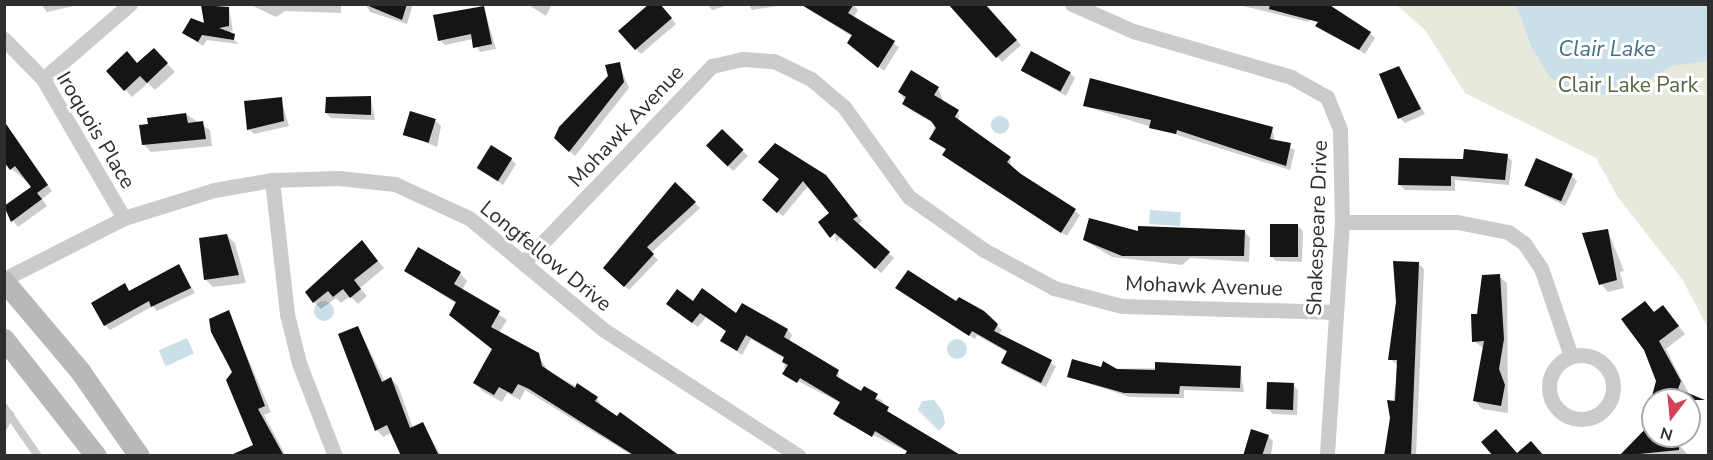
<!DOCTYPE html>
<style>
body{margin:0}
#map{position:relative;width:1713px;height:460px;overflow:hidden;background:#fff;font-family:"Nunito Sans",sans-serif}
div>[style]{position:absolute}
.green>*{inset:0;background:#e5eadd}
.water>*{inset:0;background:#cbdfe8;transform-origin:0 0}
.round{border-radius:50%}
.shadow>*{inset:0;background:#0003;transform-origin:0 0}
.building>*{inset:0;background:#151515;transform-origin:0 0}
.lane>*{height:8px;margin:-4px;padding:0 4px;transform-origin:4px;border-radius:4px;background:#cbcbcb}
.street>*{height:15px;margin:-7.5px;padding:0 7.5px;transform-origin:7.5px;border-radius:7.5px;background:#cbcbcb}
.street>.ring{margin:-7.5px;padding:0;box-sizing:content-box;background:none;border:15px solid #cbcbcb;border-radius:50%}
.secondary>*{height:21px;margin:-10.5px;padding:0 10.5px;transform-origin:10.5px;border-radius:10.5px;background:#b8b8b8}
span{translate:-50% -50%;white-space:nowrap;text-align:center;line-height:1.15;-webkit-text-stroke:6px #fff;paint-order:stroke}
.park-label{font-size:21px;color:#546540}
.street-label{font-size:21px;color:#2e2e2e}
.water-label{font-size:22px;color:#447287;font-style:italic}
.frame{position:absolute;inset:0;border:6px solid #2e2e2e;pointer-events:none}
.north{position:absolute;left:1641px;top:388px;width:60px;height:60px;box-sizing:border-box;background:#fff;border:2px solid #ababab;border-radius:50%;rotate:196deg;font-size:16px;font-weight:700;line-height:24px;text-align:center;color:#2e2e2e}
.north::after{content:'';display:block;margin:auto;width:21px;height:27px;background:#d34258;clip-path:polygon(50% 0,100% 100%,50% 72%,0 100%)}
</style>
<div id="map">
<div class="green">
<i style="clip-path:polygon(1397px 5px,1708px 5px,1708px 328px,1682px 279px,1617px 196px,1596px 158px,1465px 93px,1425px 30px)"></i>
</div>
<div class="water">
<i style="clip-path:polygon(1516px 5px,1708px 5px,1708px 61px,1672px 66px,1620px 96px,1567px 91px,1549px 76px,1531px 46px)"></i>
<i class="round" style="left:991px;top:116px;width:18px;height:18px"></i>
<i style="left:1150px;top:210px;width:31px;height:14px;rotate:4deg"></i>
<i class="round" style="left:314px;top:301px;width:20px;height:20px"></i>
<i style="left:187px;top:338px;width:17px;height:31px;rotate:66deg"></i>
<i class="round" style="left:947px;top:339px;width:20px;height:20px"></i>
<i style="clip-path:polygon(934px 400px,943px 412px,945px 424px,939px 431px,918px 410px,922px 401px)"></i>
</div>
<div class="shadow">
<i style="clip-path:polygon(41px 4px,83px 4px,47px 12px)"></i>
<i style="clip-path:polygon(249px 4px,341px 4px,341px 13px,285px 11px,276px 17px)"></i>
<i style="clip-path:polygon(365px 4px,413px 4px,407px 24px,370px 12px)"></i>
<i style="clip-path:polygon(527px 4px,552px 4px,546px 16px)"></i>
<i style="clip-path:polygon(659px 4px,676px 24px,641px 54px,636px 49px)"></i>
<i style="clip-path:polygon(707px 4px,732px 4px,712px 10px)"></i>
<i style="clip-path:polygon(748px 4px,789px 4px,752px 10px)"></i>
<i style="clip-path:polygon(950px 4px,983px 4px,1021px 45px,1002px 62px)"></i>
<i style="clip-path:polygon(1235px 4px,1314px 4px,1309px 22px)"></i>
<i style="clip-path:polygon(853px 5px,858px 10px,853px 18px,899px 47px,884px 71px,854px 47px,853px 37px,807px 8px)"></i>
<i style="clip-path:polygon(484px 7px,496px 49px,480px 52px,473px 39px,445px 45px,440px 40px)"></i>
<i style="clip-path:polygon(229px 8px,233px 31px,226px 33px,239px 44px,207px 40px,203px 46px,184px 33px)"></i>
<i style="clip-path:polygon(1324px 28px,1370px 33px,1375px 38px,1365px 54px)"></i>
<i style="clip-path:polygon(154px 50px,175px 72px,155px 90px,148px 83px,132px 97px,108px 71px,138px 65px)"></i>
<i style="clip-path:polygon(619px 64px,629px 88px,575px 156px,556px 138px)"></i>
<i style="clip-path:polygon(1399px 68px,1425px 114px,1405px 123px,1400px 118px)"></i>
<i style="clip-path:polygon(1022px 71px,1070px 73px,1075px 78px,1066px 96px)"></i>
<i style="clip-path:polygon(938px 88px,952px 124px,959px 112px,959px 122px,1010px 158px,1011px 168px,1080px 215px,1067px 236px,944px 155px,947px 150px,931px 139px,935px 124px,909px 109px,900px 92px)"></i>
<i style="clip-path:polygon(371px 98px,375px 120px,331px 118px,326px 113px)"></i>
<i style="clip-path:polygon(281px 99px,289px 126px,254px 134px,249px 129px)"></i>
<i style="clip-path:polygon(1084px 106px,1272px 128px,1275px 141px,1295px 150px,1290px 170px)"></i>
<i style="clip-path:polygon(186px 114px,210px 130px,212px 146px,151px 152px,143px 144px)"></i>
<i style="clip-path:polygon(436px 121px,441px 126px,437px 147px,405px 134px)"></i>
<i style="clip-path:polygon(6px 126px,52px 191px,42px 199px,47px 206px,18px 227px,4px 208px,33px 187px,4px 162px)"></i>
<i style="left:722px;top:131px;width:36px;height:21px;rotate:44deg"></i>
<i style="clip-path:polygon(1507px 156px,1512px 161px,1509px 185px,1455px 180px,1455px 191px,1405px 190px,1400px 185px,1464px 161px)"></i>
<i style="clip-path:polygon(511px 159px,516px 164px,503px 185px,479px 168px)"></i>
<i style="clip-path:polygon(1572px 176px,1577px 181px,1565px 206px,1525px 185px)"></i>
<i style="clip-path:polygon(781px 179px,831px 182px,862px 221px,857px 225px,894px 258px,881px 273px,841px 237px,836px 242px,831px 213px,809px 185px,783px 216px,769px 205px)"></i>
<i style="clip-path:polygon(675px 184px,700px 208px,651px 253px,658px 260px,629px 290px,605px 268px)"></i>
<i style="clip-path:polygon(1298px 226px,1303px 231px,1302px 262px,1276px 261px,1271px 256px)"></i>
<i style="clip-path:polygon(1608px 231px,1624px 271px,1620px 272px,1624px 288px,1608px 292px,1601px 284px)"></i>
<i style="clip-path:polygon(1245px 232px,1250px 238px,1249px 262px,1190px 258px,1182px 265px,1112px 257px,1084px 240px)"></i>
<i style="clip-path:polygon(227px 236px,235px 243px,246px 283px,213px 287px,205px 279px)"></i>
<i style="clip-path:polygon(368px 249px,384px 268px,360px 288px,367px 296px,358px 304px,350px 296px,341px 303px,336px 298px,321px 309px,314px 302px)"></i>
<i style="clip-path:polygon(1419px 264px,1424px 269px,1416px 456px,1386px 456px,1398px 365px,1390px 359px)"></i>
<i style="clip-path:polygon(179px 265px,195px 293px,157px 311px,153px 306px,110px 330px,105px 325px,93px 303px,124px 285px,130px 291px)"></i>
<i style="clip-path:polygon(406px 271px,460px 273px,467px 281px,462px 290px,507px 320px,499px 333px,538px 355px,548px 371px,597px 398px,603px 408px,679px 456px,633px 456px,525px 390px,520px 400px,507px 393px,502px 402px,482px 391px,475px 383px,493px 350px,450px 315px,457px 304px)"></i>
<i style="clip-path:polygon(1499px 276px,1507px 283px,1508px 413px,1482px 409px,1475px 401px,1484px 349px,1474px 341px,1479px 315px)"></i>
<i style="clip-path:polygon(897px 288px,984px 313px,1002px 330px,999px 335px,1056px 366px,1046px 387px,1008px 368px,1003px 363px,1008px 353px,977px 335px,975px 339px)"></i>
<i style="clip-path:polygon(693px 303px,736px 316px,743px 305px,788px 330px,792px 335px,789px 342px,838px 371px,840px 381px,882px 400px,908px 452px,840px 419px,835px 414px,841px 403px,784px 374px,785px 359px,751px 339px,742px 355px,722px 341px,727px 332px,706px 317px,698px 327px,673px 309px)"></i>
<i style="clip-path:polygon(1645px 303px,1655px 313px,1670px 315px,1685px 334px,1666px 349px,1692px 400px,1689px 410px,1689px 400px,1651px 404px,1658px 381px)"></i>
<i style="clip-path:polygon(228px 312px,271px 412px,264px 415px,286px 456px,246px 456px,254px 446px,234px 372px)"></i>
<i style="clip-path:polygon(358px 327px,385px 382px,391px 379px,398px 386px,413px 428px,423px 424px,441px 456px,405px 456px,391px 433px,383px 437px,377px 430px)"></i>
<i style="clip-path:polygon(1240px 367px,1244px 392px,1184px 390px,1184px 398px,1130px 397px,1069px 377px,1102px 369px)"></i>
<i style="clip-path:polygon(1293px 385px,1298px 390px,1297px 415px,1273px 414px,1268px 409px)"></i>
<i style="clip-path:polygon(1653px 423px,1653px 436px,1671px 436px,1688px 455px,1622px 456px)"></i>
<i style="clip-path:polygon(1268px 436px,1273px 441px,1271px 456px,1245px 456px)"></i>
</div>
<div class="building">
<i style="clip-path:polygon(364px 4px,407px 4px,402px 20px)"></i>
<i style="clip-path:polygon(649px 4px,660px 4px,672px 18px,635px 50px,618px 31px)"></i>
<i style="clip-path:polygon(800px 4px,854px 4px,848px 13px,895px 41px,878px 68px,847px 43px,852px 35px)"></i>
<i style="clip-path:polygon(948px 4px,985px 4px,1017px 40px,996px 58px)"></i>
<i style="clip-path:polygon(1270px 4px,1328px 4px,1371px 32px,1359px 50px,1315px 26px,1318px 22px,1269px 9px)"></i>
<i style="clip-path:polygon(201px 5px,229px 7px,229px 26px,219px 28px,235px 34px,234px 40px,202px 35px,198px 42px,182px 33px,191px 18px,204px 23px)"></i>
<i style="clip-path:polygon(484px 6px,492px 44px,473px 48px,471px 34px,438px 41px,433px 15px)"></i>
<i style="clip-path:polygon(154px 48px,168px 63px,147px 83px,140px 76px,124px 91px,106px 71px,127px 51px,137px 63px)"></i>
<i style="left:1031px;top:51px;width:45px;height:22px;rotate:28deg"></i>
<i style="clip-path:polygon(620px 62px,624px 82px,569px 152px,554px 138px,559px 127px,608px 76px,605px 65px)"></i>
<i style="clip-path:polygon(1399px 66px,1421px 109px,1398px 119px,1379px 74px)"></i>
<i style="clip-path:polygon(911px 70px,939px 87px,934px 95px,959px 110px,955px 117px,1011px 157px,1007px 162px,1021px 174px,1076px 209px,1061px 233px,942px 155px,946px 149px,929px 139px,936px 128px,931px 121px,902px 104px,906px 97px,898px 92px)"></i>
<i style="clip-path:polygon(1090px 78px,1273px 127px,1270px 139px,1291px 143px,1286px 166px,1177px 130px,1176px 134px,1149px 128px,1151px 120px,1083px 106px)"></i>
<i style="clip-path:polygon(371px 96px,371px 115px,325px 113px,326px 97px)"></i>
<i style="clip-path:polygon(282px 97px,284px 121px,247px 130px,244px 101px)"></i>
<i style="left:410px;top:111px;width:27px;height:25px;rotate:17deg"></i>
<i style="clip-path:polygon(186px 113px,188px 123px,203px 121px,206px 139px,142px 145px,139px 125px,148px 124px,147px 118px)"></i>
<i style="clip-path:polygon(4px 121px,48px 185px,37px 193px,42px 199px,11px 222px,4px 206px,31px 187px,15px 166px,10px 170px,4px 162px)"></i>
<i style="left:722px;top:129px;width:30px;height:23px;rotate:44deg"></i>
<i style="clip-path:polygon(775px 143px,826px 175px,858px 216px,853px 219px,890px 252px,875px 269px,835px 233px,830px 238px,818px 222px,829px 213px,803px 181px,777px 213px,762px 200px,779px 179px,758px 162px)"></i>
<i style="left:491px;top:145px;width:25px;height:27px;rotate:32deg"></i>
<i style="clip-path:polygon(1464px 149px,1508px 154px,1505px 180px,1451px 176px,1451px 186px,1398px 185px,1399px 158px,1463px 159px)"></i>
<i style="left:1536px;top:158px;width:40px;height:30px;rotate:23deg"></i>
<i style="clip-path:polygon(675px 182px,696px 202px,647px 247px,654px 254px,624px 287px,603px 268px)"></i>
<i style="clip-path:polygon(1089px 218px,1138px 231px,1138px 226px,1245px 230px,1244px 256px,1122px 256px,1083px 240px)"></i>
<i style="left:1270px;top:224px;width:28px;height:33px"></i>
<i style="clip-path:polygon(1608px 229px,1617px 280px,1599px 285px,1582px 233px)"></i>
<i style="clip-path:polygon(227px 234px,239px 275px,204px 280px,199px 238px)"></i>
<i style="clip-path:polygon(362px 240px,378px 261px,354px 280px,361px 289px,350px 298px,343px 289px,333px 297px,328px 291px,313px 303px,305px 292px)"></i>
<i style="clip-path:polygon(418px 247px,461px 272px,454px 284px,500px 311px,491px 327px,539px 353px,542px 366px,575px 388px,577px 383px,598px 397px,595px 401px,617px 416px,620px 412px,680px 456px,635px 456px,529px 389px,518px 384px,512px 394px,499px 387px,494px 395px,473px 383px,492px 349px,449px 315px,456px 302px,404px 271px)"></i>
<i style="clip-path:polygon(1393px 261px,1419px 262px,1411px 456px,1384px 456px,1390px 418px,1387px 400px,1395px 401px,1397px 360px,1388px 360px,1396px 302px)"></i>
<i style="clip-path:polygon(179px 264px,191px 288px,151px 307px,149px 301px,104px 326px,91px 303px,125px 283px,129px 291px)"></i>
<i style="clip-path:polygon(908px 270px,956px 301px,959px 297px,984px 311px,998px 324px,994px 331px,1052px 360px,1041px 383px,1001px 363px,1007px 351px,972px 331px,969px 336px,895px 288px)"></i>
<i style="clip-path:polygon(1500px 274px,1504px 339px,1499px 369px,1505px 385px,1501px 406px,1473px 401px,1484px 341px,1472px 342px,1471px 314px,1477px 314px,1482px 275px)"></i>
<i style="clip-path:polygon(702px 288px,736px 313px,742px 303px,788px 329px,784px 337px,839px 370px,836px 376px,861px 391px,864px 386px,878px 394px,875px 399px,889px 407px,887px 411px,962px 456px,904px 456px,907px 451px,875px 431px,872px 437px,833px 414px,840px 402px,800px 378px,797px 383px,782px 374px,788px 365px,782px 362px,784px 357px,746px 335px,737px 351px,720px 341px,726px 331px,700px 313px,692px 323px,666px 304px,677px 289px,693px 301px)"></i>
<i style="clip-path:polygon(1645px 301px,1654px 312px,1663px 305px,1679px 326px,1659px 341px,1681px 381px,1678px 389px,1705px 400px,1651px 400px,1656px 381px,1644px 350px,1621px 319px)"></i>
<i style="clip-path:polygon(229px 310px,265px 406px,258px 409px,284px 456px,229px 456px,253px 445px,226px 380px,232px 372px,211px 332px,209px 319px)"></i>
<i style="clip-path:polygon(358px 326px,382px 382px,391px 377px,410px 428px,423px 422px,439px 456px,401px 456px,387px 425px,375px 431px,338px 334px)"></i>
<i style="clip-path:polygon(1072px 359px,1101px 367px,1103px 361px,1117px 369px,1155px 370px,1155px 362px,1241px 366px,1240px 388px,1180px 386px,1179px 394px,1124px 393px,1067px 377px)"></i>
<i style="left:1267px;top:382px;width:27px;height:27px;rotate:2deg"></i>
<i style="clip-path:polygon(1653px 421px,1653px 436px,1679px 436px,1679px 450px,1619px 456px)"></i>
<i style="clip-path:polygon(1251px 429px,1269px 435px,1262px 456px,1243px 456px)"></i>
<i style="clip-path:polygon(1496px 429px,1517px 453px,1531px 441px,1544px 456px,1493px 456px,1481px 442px)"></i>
</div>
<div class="lane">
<i style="left:4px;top:407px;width:60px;rotate:55.2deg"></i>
<i style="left:4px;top:426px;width:13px;rotate:-61deg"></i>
</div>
<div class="street">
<i style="left:1072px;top:4px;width:67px;rotate:23.9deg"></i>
<i style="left:1133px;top:31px;width:165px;rotate:16.2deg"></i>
<i style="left:1291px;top:77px;width:41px;rotate:29.1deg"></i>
<i style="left:1327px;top:97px;width:35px;rotate:68deg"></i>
<i style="left:1340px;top:130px;width:92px;rotate:88.8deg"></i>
<i style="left:1342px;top:222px;width:234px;rotate:93.7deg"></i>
<i style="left:4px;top:39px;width:56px;rotate:45.7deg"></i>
<i style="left:43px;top:79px;width:161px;rotate:59.8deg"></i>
<i style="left:43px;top:79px;width:115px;rotate:-40.8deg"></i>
<i style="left:272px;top:180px;width:135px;rotate:83.6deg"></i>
<i style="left:287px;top:314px;width:50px;rotate:76.2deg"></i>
<i style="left:299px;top:363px;width:100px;rotate:68.8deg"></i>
<i style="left:1342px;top:222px;width:115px"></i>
<i style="left:1457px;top:222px;width:52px;rotate:11.1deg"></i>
<i style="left:1508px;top:232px;width:19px;rotate:35deg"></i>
<i style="left:1524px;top:243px;width:30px;rotate:56deg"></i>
<i style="left:1541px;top:268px;width:93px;rotate:71.2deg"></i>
<i style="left:524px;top:262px;width:272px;rotate:-46.2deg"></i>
<i style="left:712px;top:66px;width:31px;rotate:-13deg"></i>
<i style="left:742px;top:59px;width:32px;rotate:4deg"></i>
<i style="left:774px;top:61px;width:41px;rotate:25.9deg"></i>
<i style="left:811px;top:79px;width:43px;rotate:40.3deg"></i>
<i style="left:844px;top:107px;width:111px;rotate:54.2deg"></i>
<i style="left:909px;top:197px;width:92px;rotate:35.2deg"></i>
<i style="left:984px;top:250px;width:80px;rotate:28.5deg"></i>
<i style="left:1054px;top:288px;width:70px;rotate:14.8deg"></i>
<i style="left:1122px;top:306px;width:214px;rotate:1.6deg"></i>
<i style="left:4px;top:279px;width:135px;rotate:-26.9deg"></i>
<i style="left:124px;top:218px;width:94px;rotate:-17.3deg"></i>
<i style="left:214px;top:190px;width:59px;rotate:-9.8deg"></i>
<i style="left:272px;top:180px;width:67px;rotate:-1.7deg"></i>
<i style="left:339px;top:178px;width:56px;rotate:6.1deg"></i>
<i style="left:395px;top:184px;width:81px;rotate:24.7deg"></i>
<i style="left:469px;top:218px;width:175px;rotate:39.7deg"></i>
<i style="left:604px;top:330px;width:232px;rotate:32.9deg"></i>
<i class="ring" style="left:1549px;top:355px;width:49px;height:49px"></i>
</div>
<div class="secondary">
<i style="left:4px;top:281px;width:118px;rotate:49.8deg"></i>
<i style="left:80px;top:371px;width:103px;rotate:55.2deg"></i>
<i style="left:4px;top:339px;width:149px;rotate:51.8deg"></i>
</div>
<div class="park-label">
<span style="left:1628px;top:85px">Clair Lake Park</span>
</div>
<div class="street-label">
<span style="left:626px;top:126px;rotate:-47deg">Mohawk Avenue</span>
<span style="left:96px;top:130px;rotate:59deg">Iroquois Place</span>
<span style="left:1317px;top:228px;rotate:-88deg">Shakespeare Drive</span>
<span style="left:546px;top:256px;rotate:39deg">Longfellow Drive</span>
<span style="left:1204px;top:286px;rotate:2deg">Mohawk Avenue</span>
</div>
<div class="water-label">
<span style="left:1607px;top:50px">Clair Lake</span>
</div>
<div class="frame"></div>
<div class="north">N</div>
</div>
